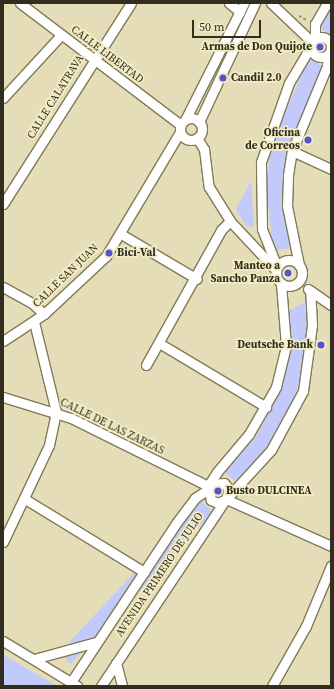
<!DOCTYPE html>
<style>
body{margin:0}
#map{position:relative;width:334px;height:689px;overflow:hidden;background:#e5ddb7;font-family:"Source Serif 4",serif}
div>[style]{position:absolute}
.green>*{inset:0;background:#c2cafb;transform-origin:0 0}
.path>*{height:1.5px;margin-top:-0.75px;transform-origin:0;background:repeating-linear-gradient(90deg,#979275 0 3px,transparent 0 5px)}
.roads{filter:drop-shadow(1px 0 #817957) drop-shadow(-1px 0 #817957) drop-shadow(0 1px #817957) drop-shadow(0 -1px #817957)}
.street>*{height:9px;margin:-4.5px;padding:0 4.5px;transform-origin:4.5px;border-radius:4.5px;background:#fff}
.street>.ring{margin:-4.5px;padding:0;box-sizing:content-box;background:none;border:9px solid #fff;border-radius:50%}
.dots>*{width:11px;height:11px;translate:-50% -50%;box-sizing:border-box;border:2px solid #f2ebc4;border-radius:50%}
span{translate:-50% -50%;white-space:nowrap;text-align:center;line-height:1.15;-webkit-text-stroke:3.5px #f2ebc4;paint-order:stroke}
.poi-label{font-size:11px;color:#312e1f;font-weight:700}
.right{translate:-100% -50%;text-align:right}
.left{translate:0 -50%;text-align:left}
.street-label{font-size:11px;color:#312e1f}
.frame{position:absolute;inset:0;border:4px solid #312e1f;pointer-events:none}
.scale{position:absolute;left:192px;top:20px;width:69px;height:18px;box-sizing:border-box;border:2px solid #312e1f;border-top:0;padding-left:5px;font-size:12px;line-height:14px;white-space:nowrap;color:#312e1f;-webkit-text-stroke:3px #f2ebc4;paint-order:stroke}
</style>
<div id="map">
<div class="green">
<i style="clip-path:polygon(331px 3px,331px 34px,318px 27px)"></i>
<i style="clip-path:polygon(308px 59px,323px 66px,287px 150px,282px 182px,283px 211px,290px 248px,273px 251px,266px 183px,271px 146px)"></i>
<i style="clip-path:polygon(251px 181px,254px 224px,252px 228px,245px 225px,236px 209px)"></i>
<i style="clip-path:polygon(305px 302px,307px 332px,300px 379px,293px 402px,268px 445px,237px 483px,225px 472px,256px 437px,275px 402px,288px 361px,290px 310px)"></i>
<i style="left:201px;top:501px;width:16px;height:208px;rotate:43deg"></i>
<i style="clip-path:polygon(3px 655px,14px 661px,57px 686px,3px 686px)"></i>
</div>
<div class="path">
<i style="left:299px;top:16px;width:9px;rotate:27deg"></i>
</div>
<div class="roads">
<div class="street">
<i style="left:20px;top:3px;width:202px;rotate:37.2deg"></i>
<i style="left:229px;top:3px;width:14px;rotate:39deg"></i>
<i style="left:271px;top:3px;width:57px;rotate:43.6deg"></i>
<i class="ring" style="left:311px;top:37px;width:11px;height:11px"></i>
<i style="left:315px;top:39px;width:15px;rotate:-90deg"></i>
<i style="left:315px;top:24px;width:24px;rotate:-60deg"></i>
<i style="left:3px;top:98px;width:86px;rotate:-47.4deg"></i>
<i class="ring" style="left:180px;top:118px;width:13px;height:13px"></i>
<i style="left:185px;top:120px;width:131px;rotate:-63.2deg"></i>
<i style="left:199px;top:122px;width:132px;rotate:-64.8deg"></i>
<i style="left:197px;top:138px;width:13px;rotate:58deg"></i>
<i style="left:204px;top:149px;width:38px;rotate:83deg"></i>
<i style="left:209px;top:187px;width:40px;rotate:58deg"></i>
<i style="left:230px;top:221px;width:67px;rotate:46.8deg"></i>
<i style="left:292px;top:151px;width:43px;rotate:24.8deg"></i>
<i style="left:3px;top:204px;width:238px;rotate:-57.5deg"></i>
<i style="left:121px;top:234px;width:88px;rotate:30.6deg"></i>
<i class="ring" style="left:276px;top:260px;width:17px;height:17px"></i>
<i style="left:299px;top:265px;width:60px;rotate:-101.5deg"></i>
<i style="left:287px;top:206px;width:31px;rotate:-88deg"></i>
<i style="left:288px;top:175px;width:24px;rotate:-81deg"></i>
<i style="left:292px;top:151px;width:92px;rotate:-67.6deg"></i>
<i style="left:327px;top:66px;width:11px;rotate:-85deg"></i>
<i style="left:277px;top:267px;width:41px;rotate:-111.5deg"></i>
<i style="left:262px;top:229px;width:67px;rotate:-90.9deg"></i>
<i style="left:261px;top:162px;width:84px;rotate:-70.5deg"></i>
<i style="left:289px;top:83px;width:43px;rotate:-59.3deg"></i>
<i style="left:3px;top:287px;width:33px;rotate:29deg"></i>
<i style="left:32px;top:303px;width:16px;rotate:43deg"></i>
<i style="left:308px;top:289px;width:28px;rotate:35deg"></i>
<i style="left:3px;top:341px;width:49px;rotate:-33.4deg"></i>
<i style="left:44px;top:314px;width:85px;rotate:-43.1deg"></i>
<i style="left:106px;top:256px;width:144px;rotate:-59.2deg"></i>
<i style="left:159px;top:343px;width:125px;rotate:30.9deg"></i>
<i style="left:146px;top:365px;width:154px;rotate:-60.9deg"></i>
<i style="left:221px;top:230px;width:13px;rotate:-45deg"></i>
<i style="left:3px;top:397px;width:71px;rotate:17.2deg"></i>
<i style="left:71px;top:418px;width:153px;rotate:26.4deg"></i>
<i style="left:210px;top:484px;width:14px;rotate:-4deg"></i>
<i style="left:224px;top:483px;width:8px;rotate:50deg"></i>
<i style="left:229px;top:489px;width:10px;rotate:107deg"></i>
<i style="left:226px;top:499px;width:9px;rotate:153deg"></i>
<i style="left:218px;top:503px;width:8px;rotate:-157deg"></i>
<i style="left:211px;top:500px;width:14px;rotate:-102deg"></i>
<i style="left:208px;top:486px;width:17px;rotate:-57deg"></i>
<i style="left:217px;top:472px;width:50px;rotate:-49.9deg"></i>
<i style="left:249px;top:434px;width:54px;rotate:-60.1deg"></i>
<i style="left:276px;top:387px;width:42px;rotate:-76.3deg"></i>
<i style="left:286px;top:346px;width:62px;rotate:-94.6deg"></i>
<i style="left:228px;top:497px;width:64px;rotate:-47.5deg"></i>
<i style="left:271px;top:450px;width:67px;rotate:-61.5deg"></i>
<i style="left:303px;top:391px;width:67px;rotate:-82.2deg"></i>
<i style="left:312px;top:325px;width:34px;rotate:-93deg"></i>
<i style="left:25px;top:499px;width:140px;rotate:31.5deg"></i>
<i style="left:226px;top:499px;width:115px;rotate:24.1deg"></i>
<i style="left:3px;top:542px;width:107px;rotate:-64.6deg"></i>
<i style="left:49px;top:445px;width:34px;rotate:-78deg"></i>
<i style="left:56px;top:412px;width:93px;rotate:-103.7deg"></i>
<i style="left:3px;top:641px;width:87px;rotate:31.3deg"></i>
<i style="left:34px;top:659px;width:64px;rotate:-15.3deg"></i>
<i style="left:116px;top:663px;width:24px;rotate:75deg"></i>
<i style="left:71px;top:682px;width:192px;rotate:-56.5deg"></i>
<i style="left:177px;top:522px;width:30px;rotate:-53deg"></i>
<i style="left:195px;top:498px;width:14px;rotate:-34deg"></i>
<i style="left:101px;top:686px;width:224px;rotate:-56.3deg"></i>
<i style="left:272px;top:686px;width:69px;rotate:-60.5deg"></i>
<i style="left:306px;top:626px;width:65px;rotate:-67.4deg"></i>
</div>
</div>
<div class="dots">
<i style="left:320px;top:47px;background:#5455cc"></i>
<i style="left:223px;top:78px;background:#5455cc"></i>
<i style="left:308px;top:140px;background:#5455cc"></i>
<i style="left:109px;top:253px;background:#5455cc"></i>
<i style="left:288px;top:273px;background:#5455cc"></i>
<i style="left:321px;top:345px;background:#5455cc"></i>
<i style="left:218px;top:491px;background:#5455cc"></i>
</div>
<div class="poi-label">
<span class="right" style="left:312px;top:47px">Armas de Don Quijote</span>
<span class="left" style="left:231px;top:78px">Candil 2.0</span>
<span class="right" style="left:300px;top:140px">Oficina<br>de Correos</span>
<span class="left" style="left:117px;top:253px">Bici-Val</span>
<span class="right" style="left:280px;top:273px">Manteo a<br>Sancho Panza</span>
<span class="right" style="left:313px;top:345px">Deutsche Bank</span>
<span class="left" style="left:226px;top:491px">Busto DULCINEA</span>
</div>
<div class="street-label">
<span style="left:107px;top:55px;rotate:37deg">CALLE LIBERTAD</span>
<span style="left:56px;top:97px;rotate:-58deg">CALLE CALATRAVA</span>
<span style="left:66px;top:276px;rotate:-44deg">CALLE SAN JUAN</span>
<span style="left:112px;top:427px;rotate:26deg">CALLE DE LAS ZARZAS</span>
<span style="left:160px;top:575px;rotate:-56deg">AVENIDA PRIMERO DE JULIO</span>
</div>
<div class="frame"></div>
<div class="scale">50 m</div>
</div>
